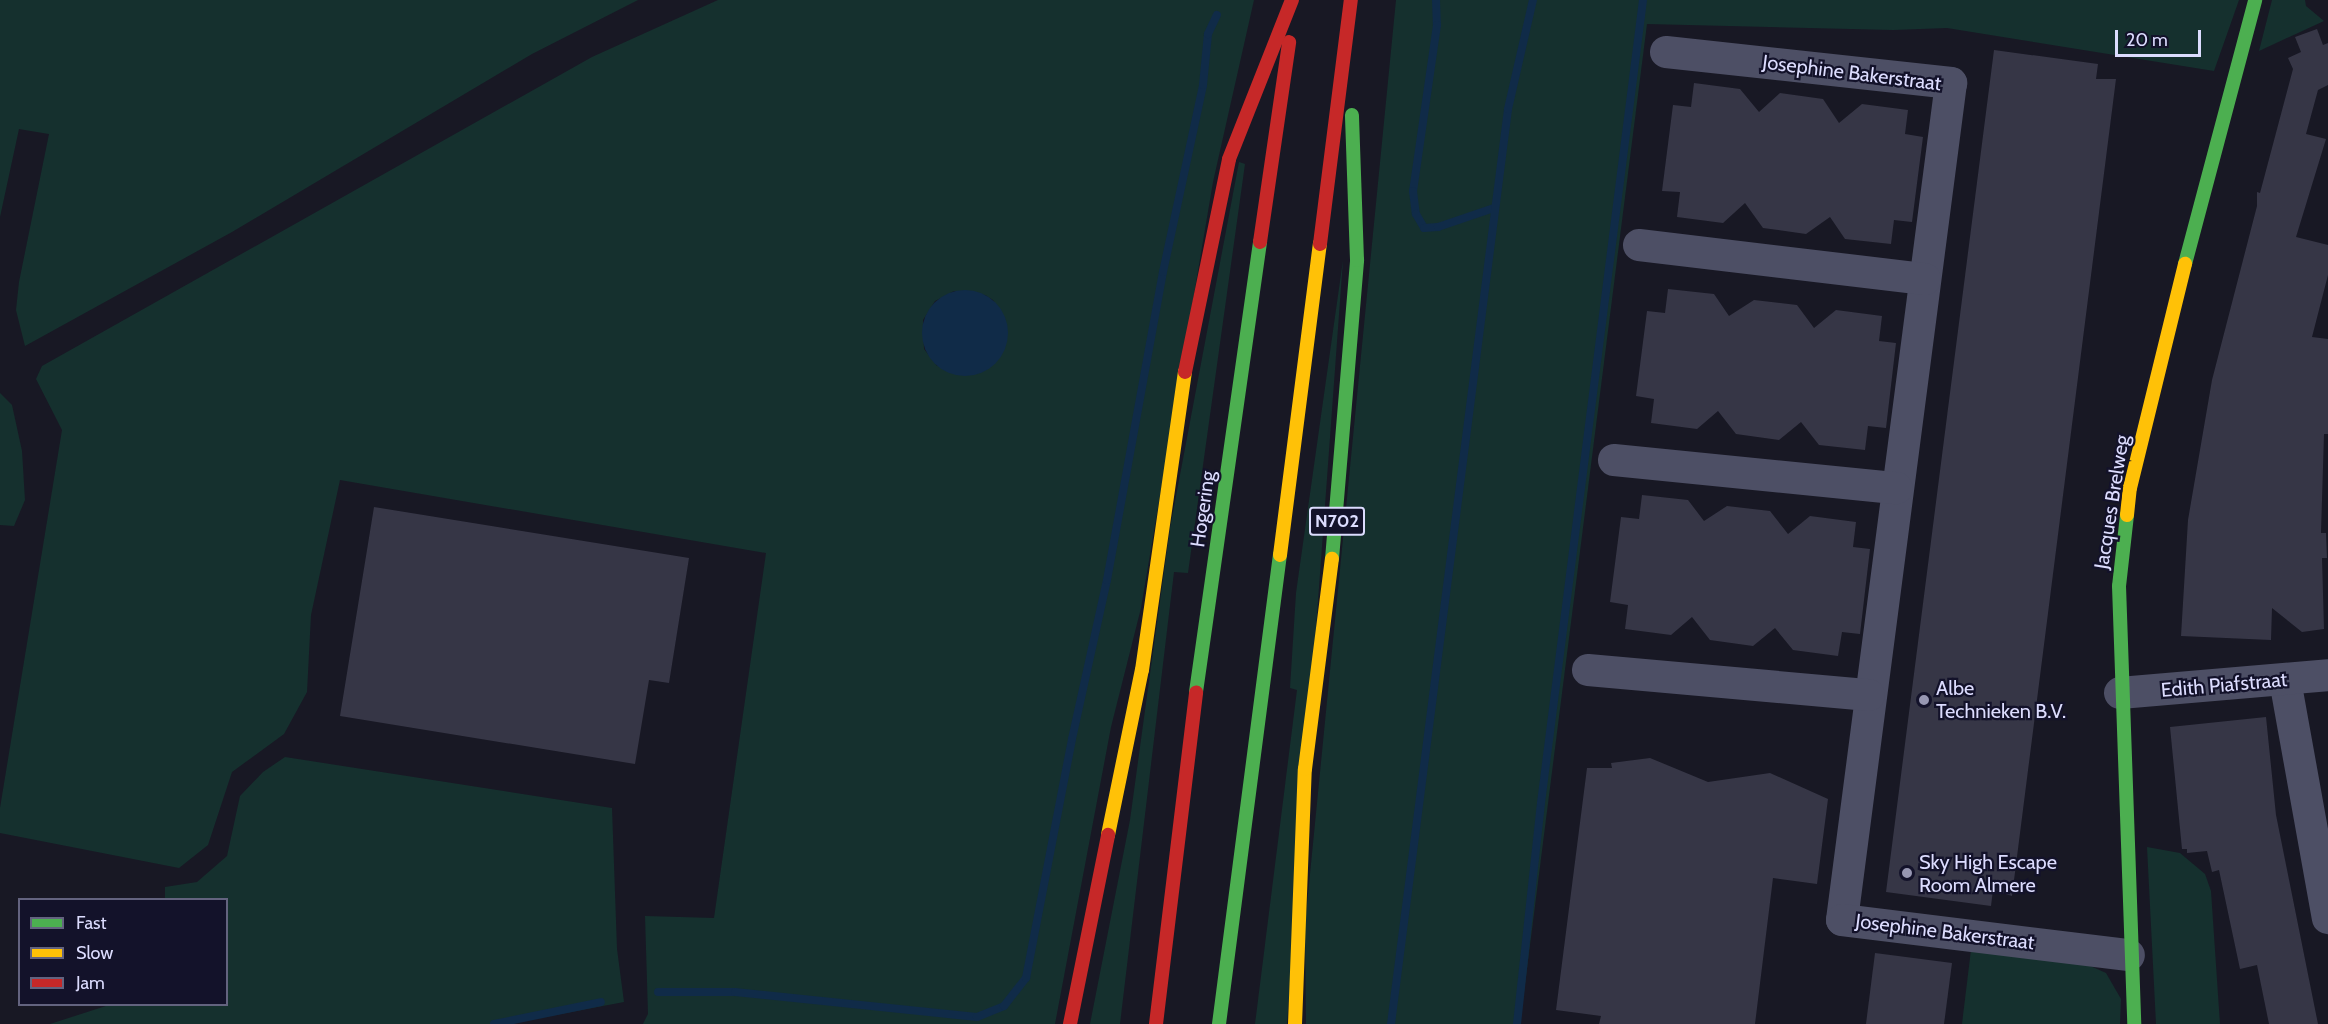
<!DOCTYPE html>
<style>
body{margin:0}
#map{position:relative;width:2328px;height:1024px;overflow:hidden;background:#181824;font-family:Cabin,sans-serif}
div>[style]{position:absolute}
.green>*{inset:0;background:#15302e}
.water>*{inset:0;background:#102b48}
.round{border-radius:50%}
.stream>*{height:8px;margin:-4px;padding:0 4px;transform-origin:4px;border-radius:4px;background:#102b48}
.building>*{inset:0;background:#363646}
.street>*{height:32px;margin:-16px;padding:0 16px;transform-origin:16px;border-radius:16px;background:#4d4f65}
.fast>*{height:14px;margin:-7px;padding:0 7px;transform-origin:7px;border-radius:7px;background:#4caf50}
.slow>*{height:14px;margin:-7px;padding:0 7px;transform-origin:7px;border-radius:7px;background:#ffc107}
.jam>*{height:14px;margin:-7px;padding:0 7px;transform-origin:7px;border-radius:7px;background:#c62828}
.dots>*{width:16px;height:16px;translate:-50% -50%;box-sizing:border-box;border:3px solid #13122a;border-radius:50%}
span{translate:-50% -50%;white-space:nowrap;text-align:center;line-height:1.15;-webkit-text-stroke:4.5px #13122a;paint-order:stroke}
.shield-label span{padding:2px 4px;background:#13122a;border:2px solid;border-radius:4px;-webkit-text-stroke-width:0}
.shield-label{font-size:18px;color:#dcdcfe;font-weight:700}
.street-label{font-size:20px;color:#dcdcfe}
.poi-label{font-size:20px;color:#dcdcfe}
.left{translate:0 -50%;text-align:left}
.legend{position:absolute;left:18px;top:898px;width:210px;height:108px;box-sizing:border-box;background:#13122a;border:2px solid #63637f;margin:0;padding:8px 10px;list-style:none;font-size:18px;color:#dcdcfe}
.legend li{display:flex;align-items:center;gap:12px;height:30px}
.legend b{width:30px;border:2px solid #63637f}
.scale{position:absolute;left:2115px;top:30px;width:86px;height:27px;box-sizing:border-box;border:3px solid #dcdcfe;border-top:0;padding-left:8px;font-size:18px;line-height:21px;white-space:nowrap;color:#dcdcfe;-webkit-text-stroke:4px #13122a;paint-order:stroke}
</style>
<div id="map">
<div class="green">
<i style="clip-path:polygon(0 0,638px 0,532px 54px,232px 232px,25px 346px,16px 310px,19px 282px,49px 134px,19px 129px,0 217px)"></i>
<i style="clip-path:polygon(evenodd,718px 0,1254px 0,1213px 182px,1141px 608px,1111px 727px,1055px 1024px,643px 1024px,648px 1014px,645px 916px,714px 918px,766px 553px,340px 480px,311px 615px,307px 692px,284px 734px,232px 772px,208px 845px,179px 868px,0 833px,0 808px,62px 430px,36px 379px,42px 366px,592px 57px,718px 0,954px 291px,985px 295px,993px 300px,1005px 318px,1006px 343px,937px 366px,924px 349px,923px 320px,935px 301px,954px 291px)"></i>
<i style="clip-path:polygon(1396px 0,2239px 0,2214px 71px,1947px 28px,1893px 30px,1647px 24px,1520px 1024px,1306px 1024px,1305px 925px)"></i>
<i style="clip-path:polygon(2272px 0,2305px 0,2306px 6px,2324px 21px,2259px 51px)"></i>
<i style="clip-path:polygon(1239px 162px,1245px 164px,1188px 573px,1174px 572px,1120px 1024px,1090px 1024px,1130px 820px,1170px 528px)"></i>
<i style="clip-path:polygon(1343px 260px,1287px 1024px,1255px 1024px,1297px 690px,1290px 688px,1296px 593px)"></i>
<i style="clip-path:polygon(0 393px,12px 405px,22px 451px,25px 500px,14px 526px,0 525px)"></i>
<i style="clip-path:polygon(285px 757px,612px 808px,617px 949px,624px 1002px,508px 1024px,50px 1024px,109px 1005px,226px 1004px,226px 900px,165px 899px,165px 887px,197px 882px,227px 856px,240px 796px,263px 772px)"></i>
<i style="clip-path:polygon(2147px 847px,2180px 853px,2205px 874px,2211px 891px,2220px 1024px,2156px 1024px)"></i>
<i style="clip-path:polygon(1971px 950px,2088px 965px,2106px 973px,2121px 999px,2120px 1024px,1962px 1024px)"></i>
</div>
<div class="water">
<i class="round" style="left:922px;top:290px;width:86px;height:86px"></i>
</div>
<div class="stream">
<i style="left:1436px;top:0;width:25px;rotate:88deg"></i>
<i style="left:1437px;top:25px;width:168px;rotate:98.2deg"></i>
<i style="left:1413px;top:191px;width:23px;rotate:83deg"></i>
<i style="left:1416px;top:214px;width:16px;rotate:60deg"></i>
<i style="left:1424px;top:228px;width:14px;rotate:-4deg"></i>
<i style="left:1438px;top:227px;width:59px;rotate:-18.7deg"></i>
<i style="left:658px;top:992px;width:77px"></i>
<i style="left:735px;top:992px;width:243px;rotate:5.9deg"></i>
<i style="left:977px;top:1017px;width:29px;rotate:-22deg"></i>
<i style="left:1004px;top:1006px;width:36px;rotate:-52deg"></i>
<i style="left:1026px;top:978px;width:243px;rotate:-79.1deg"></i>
<i style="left:1072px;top:739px;width:163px;rotate:-77.6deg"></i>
<i style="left:1107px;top:580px;width:313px;rotate:-79.7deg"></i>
<i style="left:1163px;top:272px;width:191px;rotate:-77.9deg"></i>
<i style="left:1203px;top:85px;width:51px;rotate:-84.4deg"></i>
<i style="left:1208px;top:34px;width:21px;rotate:-65deg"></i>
<i style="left:494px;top:1024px;width:109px;rotate:-11.6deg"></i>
<i style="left:1391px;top:1024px;width:922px;rotate:-82.71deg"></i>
<i style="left:1508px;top:109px;width:112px;rotate:-77.1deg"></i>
<i style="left:1517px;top:1024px;width:222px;rotate:-83.8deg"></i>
<i style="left:1541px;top:803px;width:809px;rotate:-82.76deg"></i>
</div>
<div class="building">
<i style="clip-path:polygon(2317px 29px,2323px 45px,2328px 43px,2328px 85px,2318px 90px,2306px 134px,2326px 139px,2296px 237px,2328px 245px,2328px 275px,2312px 337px,2328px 339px,2328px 434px,2324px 434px,2321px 533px,2326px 533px,2327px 558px,2322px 558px,2324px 629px,2302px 632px,2272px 608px,2271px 640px,2181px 636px,2188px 520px,2212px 380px,2257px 206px,2257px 192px,2260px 193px,2293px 69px,2288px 58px,2301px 52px,2295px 37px)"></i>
<i style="clip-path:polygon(1994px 50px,2098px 64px,2096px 79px,2116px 79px,2012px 896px,1993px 890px,1991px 906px,1886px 892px)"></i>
<i style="clip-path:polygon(1694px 83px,1740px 89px,1759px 112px,1780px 93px,1823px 99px,1839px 123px,1862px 104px,1908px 110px,1905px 134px,1923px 137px,1912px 222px,1894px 220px,1891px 244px,1845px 239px,1830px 217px,1806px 234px,1763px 228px,1745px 203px,1723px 223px,1677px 217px,1680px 192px,1662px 191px,1673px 105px,1691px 107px)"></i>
<i style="clip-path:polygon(1668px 289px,1714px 294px,1729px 316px,1754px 300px,1797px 305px,1814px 328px,1836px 310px,1882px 316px,1879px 341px,1896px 343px,1886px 428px,1868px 426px,1865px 450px,1819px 445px,1801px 422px,1779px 440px,1736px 434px,1718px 411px,1697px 429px,1651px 423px,1654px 399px,1636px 396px,1647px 311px,1665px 313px)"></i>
<i style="clip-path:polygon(1642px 495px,1688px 500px,1704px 521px,1727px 506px,1770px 511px,1788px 534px,1810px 516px,1856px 522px,1853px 547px,1870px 549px,1860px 634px,1842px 632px,1838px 656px,1793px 650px,1775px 628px,1753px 646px,1710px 640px,1692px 617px,1671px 635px,1625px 629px,1628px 605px,1610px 602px,1621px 517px,1639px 519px)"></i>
<i style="clip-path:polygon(374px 507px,689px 558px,669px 683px,649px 680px,635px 764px,340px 716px)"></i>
<i style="clip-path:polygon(2266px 717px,2276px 815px,2318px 1024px,2269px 1024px,2257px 965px,2240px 969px,2219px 870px,2212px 872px,2207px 851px,2187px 853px,2187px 849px,2182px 849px,2170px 727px)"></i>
<i style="clip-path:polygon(1650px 758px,1708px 782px,1770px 773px,1828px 799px,1817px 884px,1773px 878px,1755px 1024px,1599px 1024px,1601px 1016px,1556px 1010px,1587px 768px,1612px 768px,1611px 763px)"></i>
<i style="clip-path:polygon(1875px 953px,1952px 963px,1944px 1024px,1866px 1024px)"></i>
</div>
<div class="street">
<i style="left:1666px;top:52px;width:287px;rotate:6.2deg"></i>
<i style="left:1951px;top:83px;width:844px;rotate:97.42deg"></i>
<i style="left:1842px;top:920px;width:289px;rotate:7deg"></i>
<i style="left:1639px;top:245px;width:288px;rotate:6.8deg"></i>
<i style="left:1614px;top:460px;width:284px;rotate:5.7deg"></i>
<i style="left:1588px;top:670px;width:282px;rotate:5.1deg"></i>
<i style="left:2285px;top:680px;width:242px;rotate:79.8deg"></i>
<i style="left:2120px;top:693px;width:209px;rotate:-4.9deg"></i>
</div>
<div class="fast">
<i style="left:2185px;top:264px;width:273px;rotate:-75.1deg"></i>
<i style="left:2127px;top:515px;width:71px;rotate:96.4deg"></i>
<i style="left:2119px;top:586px;width:438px;rotate:88deg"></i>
<i style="left:1332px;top:559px;width:300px;rotate:-85.2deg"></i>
<i style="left:1357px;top:260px;width:145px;rotate:-92deg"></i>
<i style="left:1196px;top:692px;width:455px;rotate:-81.9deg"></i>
<i style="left:1219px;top:1024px;width:473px;rotate:-82.6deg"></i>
</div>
<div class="slow">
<i style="left:2127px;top:515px;width:27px;rotate:-84deg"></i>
<i style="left:2130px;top:488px;width:231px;rotate:-76.2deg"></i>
<i style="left:1280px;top:555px;width:314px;rotate:-82.7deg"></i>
<i style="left:1108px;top:835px;width:168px;rotate:-78.4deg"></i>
<i style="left:1142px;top:670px;width:301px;rotate:-81.8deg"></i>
<i style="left:1295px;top:1024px;width:255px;rotate:-87.8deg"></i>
<i style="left:1305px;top:769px;width:212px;rotate:-82.7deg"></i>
</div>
<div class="jam">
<i style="left:1260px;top:242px;width:202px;rotate:-81.7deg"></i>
<i style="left:1320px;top:244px;width:246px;rotate:-82.8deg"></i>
<i style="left:1185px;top:372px;width:217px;rotate:-78.3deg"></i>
<i style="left:1229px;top:159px;width:171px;rotate:-68.4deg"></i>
<i style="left:1070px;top:1024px;width:193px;rotate:-78.6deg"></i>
<i style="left:1156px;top:1024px;width:334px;rotate:-83.1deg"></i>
</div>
<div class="dots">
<i style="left:1924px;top:700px;background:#9797b2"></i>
<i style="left:1907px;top:873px;background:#9797b2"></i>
</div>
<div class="shield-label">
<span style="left:1337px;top:521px">N702</span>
</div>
<div class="street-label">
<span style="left:1852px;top:73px;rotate:7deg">Josephine Bakerstraat</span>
<span style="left:2112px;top:502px;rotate:-81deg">Jacques Brelweg</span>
<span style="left:1203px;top:509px;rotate:-82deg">Hogering</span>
<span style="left:2224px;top:685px;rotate:-5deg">Edith Piafstraat</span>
<span style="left:1945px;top:932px;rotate:7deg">Josephine Bakerstraat</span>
</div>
<div class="poi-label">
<span class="left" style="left:1936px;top:700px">Albe<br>Technieken B.V.</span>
<span class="left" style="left:1919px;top:874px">Sky High Escape<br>Room Almere</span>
</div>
<ul class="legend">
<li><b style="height:8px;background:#4caf50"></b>Fast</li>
<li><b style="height:8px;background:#ffc107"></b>Slow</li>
<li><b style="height:8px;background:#c62828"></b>Jam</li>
</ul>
<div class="scale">20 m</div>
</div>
